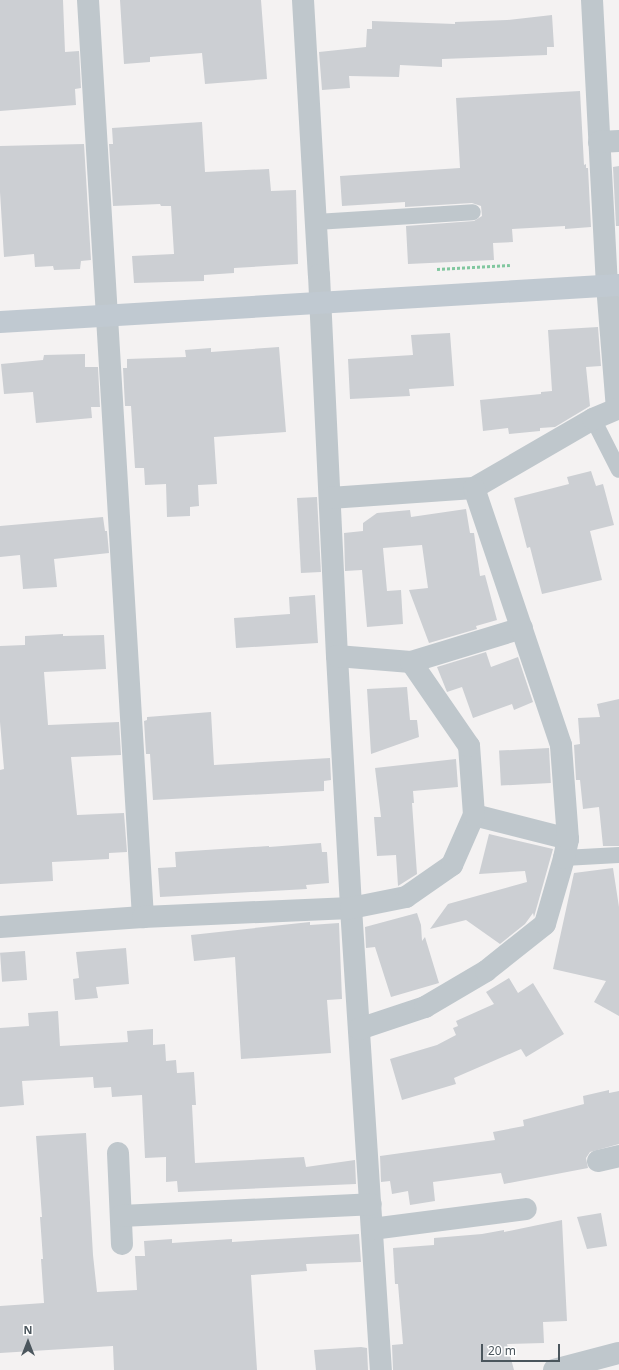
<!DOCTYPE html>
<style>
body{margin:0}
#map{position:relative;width:619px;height:1370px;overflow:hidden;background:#f4f2f2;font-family:"Noto Sans",sans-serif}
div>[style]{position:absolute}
.building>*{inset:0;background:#cccfd3;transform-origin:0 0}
.path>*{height:2.5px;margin-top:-1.25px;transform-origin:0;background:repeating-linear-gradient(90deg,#81c79f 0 3px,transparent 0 5px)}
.lane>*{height:16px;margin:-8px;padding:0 8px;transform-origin:8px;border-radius:8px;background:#bfc7cc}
.street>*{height:22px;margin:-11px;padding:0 11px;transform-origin:11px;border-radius:11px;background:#bfc7cc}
.secondary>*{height:22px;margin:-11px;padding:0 11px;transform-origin:11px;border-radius:11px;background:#c0c9d1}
span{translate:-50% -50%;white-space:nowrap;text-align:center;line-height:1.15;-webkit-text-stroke:3px #fff;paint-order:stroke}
.north{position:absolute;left:8px;top:1322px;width:40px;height:40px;-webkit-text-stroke:3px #fff;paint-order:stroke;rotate:0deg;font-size:11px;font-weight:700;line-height:16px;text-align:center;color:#4b565d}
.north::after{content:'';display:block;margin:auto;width:14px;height:18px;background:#4b565d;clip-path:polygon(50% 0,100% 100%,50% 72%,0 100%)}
.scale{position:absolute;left:481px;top:1344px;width:79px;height:18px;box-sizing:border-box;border:2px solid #4b565d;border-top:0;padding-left:5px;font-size:12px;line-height:14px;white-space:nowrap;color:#4b565d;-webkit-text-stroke:3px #fff;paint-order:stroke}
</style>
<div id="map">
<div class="building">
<i style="clip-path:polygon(0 0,63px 0,65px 52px,79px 51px,81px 88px,75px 89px,76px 105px,0 111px)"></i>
<i style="clip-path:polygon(120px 0,261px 0,267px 79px,205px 84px,202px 53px,150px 57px,150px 62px,124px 64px)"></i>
<i style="clip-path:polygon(552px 15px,554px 47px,547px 47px,547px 55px,442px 59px,442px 67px,400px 65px,399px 77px,349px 76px,350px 88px,322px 90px,319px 52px,366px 47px,367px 29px,372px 29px,372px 21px,455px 24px,455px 22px,507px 20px)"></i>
<i style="clip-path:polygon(580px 91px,584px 165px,586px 164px,586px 168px,588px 168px,591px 227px,565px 229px,565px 226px,512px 229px,513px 242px,493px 243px,494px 260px,408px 264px,406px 226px,474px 221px,482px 216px,481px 206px,472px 203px,405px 207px,405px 202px,342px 206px,340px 176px,460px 168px,456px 98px)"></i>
<i style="clip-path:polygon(202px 122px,205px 172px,269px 169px,271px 191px,296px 190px,298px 264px,234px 268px,234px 273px,204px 275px,204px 281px,134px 283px,132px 256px,174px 254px,171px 206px,161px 206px,160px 204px,113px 206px,109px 144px,113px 144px,112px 128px)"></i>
<i style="clip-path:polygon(84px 144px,91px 260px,81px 261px,80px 269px,54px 270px,53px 266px,35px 267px,34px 254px,4px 257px,0 192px,0 146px)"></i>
<i style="clip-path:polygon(619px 166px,619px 226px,616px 226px,613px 167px)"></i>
<i style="clip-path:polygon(598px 327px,601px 366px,586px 367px,590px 406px,555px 427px,540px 428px,540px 431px,509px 434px,508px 428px,483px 431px,480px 400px,541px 394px,541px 392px,552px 391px,548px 330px)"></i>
<i style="clip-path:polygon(450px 333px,454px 386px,409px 389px,410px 396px,350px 399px,348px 359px,413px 355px,411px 335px)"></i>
<i style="clip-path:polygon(279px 347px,286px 432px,214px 437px,217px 484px,198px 485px,199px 506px,190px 507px,190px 516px,167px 517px,166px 484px,145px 485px,144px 468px,135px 468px,131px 406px,125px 406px,123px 368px,127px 368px,127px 359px,186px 357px,185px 350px,211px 348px,211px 352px)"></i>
<i style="clip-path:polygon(85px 354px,85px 367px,98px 367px,100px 407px,91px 407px,92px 418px,36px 423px,33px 392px,4px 394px,1px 364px,43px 360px,44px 355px)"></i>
<i style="clip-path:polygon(591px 471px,596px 486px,603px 484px,614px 525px,590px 531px,602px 580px,542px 594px,530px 547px,527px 548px,514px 498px,569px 484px,567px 477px)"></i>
<i style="left:317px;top:497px;width:75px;height:20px;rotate:87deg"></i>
<i style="clip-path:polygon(466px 509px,470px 533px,474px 533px,480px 576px,485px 575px,497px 620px,476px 626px,477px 629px,429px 643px,409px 590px,428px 588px,422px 545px,383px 548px,387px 591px,401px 590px,403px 624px,367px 627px,362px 570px,345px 571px,344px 533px,363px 531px,363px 523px,377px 513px,410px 510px,411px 517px)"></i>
<i style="clip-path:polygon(103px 517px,105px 531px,107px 531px,109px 553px,54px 559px,57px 587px,23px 589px,20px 555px,0 557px,0 526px)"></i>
<i style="clip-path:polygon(315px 595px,318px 643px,236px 648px,234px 618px,290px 614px,289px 597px)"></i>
<i style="clip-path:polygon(63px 634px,63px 636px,104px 635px,106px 669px,44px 672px,48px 725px,119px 722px,121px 755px,71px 757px,77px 815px,124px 813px,127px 852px,109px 853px,109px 859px,52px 862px,53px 881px,0 884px,0 770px,4px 769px,0 722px,0 646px,25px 645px,25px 636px)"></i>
<i style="clip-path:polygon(486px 652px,491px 667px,518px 657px,533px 702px,514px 710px,512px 704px,473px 718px,462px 687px,447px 692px,437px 667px)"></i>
<i style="clip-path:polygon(407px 687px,410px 720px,417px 720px,419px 737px,371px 754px,367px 689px)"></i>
<i style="clip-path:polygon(619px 699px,619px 846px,603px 846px,599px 807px,583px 809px,580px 780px,576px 780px,574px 745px,580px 744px,578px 718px,600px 717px,597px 704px)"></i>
<i style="clip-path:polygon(211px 712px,214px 765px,330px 758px,331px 780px,324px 781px,324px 791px,153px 800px,150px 754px,146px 754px,144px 721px,147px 720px,147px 717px)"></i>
<i style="left:549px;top:748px;width:35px;height:50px;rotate:87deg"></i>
<i style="clip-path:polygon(456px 759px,458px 787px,413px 791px,414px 803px,412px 803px,417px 874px,398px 886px,396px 855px,377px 856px,374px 817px,381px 817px,375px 768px)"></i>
<i style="clip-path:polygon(489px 834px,553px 849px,534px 917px,533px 913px,525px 924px,500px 944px,466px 920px,430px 929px,448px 904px,527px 882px,525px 871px,479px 874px)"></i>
<i style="clip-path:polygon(321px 843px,322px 852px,327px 852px,329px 883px,306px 885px,307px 889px,160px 897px,158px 868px,176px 867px,175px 852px,269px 846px,269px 847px)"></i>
<i style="clip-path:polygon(613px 868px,619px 907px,619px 1016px,594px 1002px,606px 981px,553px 969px,574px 873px)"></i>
<i style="clip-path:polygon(417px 913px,421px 925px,422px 941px,425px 937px,439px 983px,391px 997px,375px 947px,366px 948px,365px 927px)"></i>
<i style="clip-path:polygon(310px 922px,310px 925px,339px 923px,342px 999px,327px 1000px,331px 1053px,241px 1059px,235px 957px,194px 961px,191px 935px)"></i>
<i style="clip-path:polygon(126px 948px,129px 984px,96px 987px,98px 998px,75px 1000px,73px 979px,79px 978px,76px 952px)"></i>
<i style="left:25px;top:951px;width:29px;height:25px;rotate:86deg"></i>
<i style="clip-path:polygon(509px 978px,518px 993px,533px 983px,564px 1034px,526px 1057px,521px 1049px,454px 1078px,456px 1084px,402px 1100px,390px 1059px,437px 1045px,456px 1035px,453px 1028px,458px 1026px,456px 1021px,494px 1004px,486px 992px)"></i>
<i style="clip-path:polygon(58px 1011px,60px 1046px,128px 1042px,127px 1031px,153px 1029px,153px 1045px,165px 1044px,166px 1061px,176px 1060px,177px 1073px,194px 1072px,196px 1105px,192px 1105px,195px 1163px,304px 1157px,306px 1167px,355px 1160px,356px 1184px,178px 1192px,177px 1181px,166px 1182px,166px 1157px,145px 1158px,142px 1095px,112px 1097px,111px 1087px,94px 1088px,93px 1077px,22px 1081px,24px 1105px,0 1107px,0 1028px,29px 1026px,28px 1013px)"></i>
<i style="clip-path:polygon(609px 1090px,609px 1093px,619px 1091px,619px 1144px,590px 1152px,586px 1158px,588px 1168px,504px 1184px,501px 1173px,433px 1182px,435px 1201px,410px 1205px,408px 1191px,392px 1194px,390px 1181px,381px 1182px,380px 1156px,495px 1140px,493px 1132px,524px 1126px,523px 1120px,584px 1104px,583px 1096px)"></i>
<i style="clip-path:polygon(86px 1133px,93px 1255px,97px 1292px,137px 1290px,135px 1256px,145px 1256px,144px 1241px,172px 1239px,172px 1243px,232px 1239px,232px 1242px,359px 1234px,361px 1262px,306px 1264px,307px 1271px,251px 1275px,257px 1370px,114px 1370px,113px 1346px,0 1353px,0 1306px,44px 1303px,41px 1259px,43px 1259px,40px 1217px,42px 1217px,36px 1136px)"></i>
<i style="clip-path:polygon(601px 1213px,607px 1246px,587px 1249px,577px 1217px)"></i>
<i style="clip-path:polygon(562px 1220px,567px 1321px,543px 1322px,544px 1343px,507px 1344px,514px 1370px,393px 1370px,392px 1345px,403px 1344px,398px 1284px,395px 1284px,393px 1248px,434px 1245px,434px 1238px,482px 1234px,504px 1230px,504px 1232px)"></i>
<i style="clip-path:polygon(361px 1347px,367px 1348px,368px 1370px,316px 1370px,314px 1350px)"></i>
</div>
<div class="path">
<i style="left:437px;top:269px;width:73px;rotate:-3.1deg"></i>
</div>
<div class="lane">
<i style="left:316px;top:222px;width:157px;rotate:-3.6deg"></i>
<i style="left:593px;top:419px;width:57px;rotate:63deg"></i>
<i style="left:564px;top:858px;width:55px;rotate:-3.1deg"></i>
</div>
<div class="street">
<i style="left:88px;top:0;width:919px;rotate:86.57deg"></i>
<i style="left:303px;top:0;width:275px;rotate:86.7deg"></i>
<i style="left:319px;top:275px;width:381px;rotate:87.3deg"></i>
<i style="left:337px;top:656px;width:252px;rotate:86.8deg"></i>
<i style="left:351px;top:908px;width:463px;rotate:86.3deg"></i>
<i style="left:592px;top:0;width:285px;rotate:87deg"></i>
<i style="left:607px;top:285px;width:124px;rotate:85.4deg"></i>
<i style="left:599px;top:142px;width:20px;rotate:-3deg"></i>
<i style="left:330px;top:498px;width:144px;rotate:-4deg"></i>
<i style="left:474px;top:488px;width:138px;rotate:-30.1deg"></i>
<i style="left:593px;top:419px;width:28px;rotate:-23deg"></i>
<i style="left:337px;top:656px;width:74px;rotate:4.6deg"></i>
<i style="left:411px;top:662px;width:116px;rotate:-17deg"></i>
<i style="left:474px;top:815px;width:97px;rotate:14.3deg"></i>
<i style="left:0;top:927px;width:143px;rotate:-4deg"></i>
<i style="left:143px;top:917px;width:208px;rotate:-2.5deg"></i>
<i style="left:351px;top:908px;width:56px;rotate:-11.3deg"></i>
<i style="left:406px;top:897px;width:56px;rotate:-34.8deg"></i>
<i style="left:452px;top:865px;width:55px;rotate:-66.3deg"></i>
<i style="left:474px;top:815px;width:69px;rotate:-94.1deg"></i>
<i style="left:469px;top:746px;width:102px;rotate:-124.6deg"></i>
<i style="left:359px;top:1029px;width:70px;rotate:-18.4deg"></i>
<i style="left:425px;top:1007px;width:71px;rotate:-30.5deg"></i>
<i style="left:486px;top:971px;width:75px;rotate:-38.5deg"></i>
<i style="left:545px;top:924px;width:69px;rotate:-73.9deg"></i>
<i style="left:564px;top:858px;width:19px;rotate:-78deg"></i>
<i style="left:568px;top:839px;width:94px;rotate:-94.3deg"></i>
<i style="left:561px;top:745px;width:271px;rotate:-108.7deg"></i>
<i style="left:118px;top:1153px;width:91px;rotate:87.5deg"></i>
<i style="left:598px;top:1161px;width:22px;rotate:-13deg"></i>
<i style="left:121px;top:1216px;width:250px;rotate:-2.7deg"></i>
<i style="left:372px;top:1229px;width:155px;rotate:-7.4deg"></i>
<i style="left:554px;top:1370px;width:67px;rotate:-14.7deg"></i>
</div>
<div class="secondary">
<i style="left:0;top:322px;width:620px;rotate:-3.42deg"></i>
</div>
<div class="north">N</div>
<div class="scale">20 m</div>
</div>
